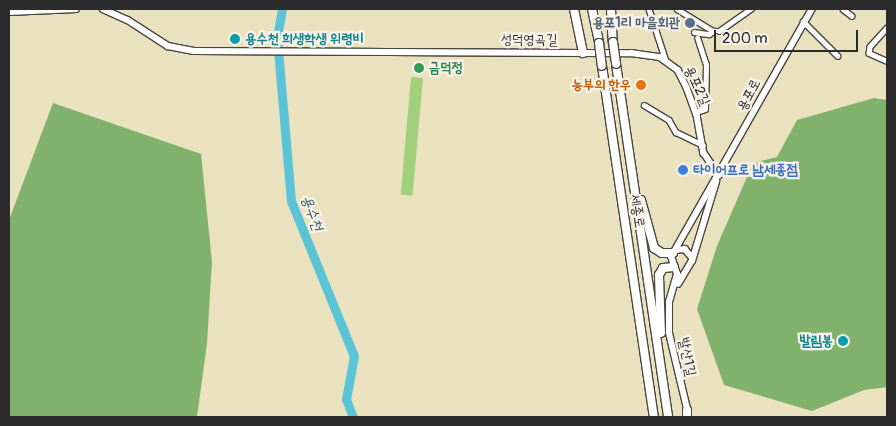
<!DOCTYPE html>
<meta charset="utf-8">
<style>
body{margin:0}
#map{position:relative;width:896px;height:426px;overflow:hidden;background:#eae1bf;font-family:Pangolin,"Poor Story",sans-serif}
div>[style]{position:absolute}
.green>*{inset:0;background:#a2cf7c;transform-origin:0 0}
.forest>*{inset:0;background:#81b26c}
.river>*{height:9px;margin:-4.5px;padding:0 4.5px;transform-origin:4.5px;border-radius:4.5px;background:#5ac4d6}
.roads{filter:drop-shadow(1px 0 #484641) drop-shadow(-1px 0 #484641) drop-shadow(0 1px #484641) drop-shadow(0 -1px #484641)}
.street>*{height:4.5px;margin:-2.25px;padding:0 2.25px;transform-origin:2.25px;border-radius:2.25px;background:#fff}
.secondary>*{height:5.5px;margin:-2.75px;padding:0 2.75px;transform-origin:2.75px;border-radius:2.75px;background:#fff}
.highway>*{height:8px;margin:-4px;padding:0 4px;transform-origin:4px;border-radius:4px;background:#fff}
.bridges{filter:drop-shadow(1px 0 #484641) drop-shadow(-1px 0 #484641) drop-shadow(0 1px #484641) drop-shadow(0 -1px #484641)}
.highway-bridge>*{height:8px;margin:-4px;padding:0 4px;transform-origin:4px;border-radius:4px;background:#fff}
.dots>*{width:14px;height:14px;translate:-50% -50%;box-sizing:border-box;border:2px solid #f7f3e8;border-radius:50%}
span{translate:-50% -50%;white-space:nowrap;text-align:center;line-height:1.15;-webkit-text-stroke:4.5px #f7f3e8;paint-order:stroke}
.service-label{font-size:14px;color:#4e5e75;font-weight:700}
.right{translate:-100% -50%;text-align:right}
.culture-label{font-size:14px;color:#0d838f;font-weight:700}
.left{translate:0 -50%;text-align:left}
.street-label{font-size:14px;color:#2b2b2b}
.leisure-label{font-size:14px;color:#27864d;font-weight:700}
.food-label{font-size:14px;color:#c56008;font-weight:700}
.shop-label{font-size:14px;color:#366cbe;font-weight:700}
.water-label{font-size:15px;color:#39595e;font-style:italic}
.frame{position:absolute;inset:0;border:10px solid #2b2b2b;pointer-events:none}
.scale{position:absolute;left:714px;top:30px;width:144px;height:22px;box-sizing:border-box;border:2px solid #2b2b2b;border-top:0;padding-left:6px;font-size:15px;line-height:18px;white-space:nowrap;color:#2b2b2b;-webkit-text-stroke:4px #f7f3e8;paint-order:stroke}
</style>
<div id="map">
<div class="green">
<i style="left:411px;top:77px;width:12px;height:118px;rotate:5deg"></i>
</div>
<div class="forest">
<i style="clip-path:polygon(874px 98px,887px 100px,887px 387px,864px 390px,812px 411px,724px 385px,697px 309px,717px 246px,753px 163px,777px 157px,797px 120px)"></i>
<i style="clip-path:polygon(53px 103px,201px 154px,212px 262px,207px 343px,197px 417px,9px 417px,9px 220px)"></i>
</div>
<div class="river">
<i style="left:282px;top:9px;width:29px;rotate:100deg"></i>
<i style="left:277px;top:38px;width:164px;rotate:85.1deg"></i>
<i style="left:291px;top:201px;width:167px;rotate:67.9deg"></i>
<i style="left:354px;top:356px;width:44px;rotate:100.5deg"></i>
<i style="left:346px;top:399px;width:19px;rotate:69deg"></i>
</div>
<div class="roads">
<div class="street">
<i style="left:649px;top:9px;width:52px;rotate:71.9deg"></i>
<i style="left:677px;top:9px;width:42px;rotate:31.4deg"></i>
<i style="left:713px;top:31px;width:6px"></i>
<i style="left:719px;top:31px;width:39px;rotate:-35deg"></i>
<i style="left:843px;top:9px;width:11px;rotate:38deg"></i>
<i style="left:803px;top:21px;width:49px;rotate:45deg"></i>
<i style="left:887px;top:28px;width:25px;rotate:132deg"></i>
<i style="left:870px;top:47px;width:6px;rotate:99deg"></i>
<i style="left:869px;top:53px;width:20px;rotate:24deg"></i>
<i style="left:694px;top:32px;width:15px;rotate:8deg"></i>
<i style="left:709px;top:34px;width:5px;rotate:-37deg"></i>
<i style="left:644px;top:105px;width:29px;rotate:31deg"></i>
<i style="left:669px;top:120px;width:14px;rotate:60deg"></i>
<i style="left:676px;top:132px;width:30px;rotate:26deg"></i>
<i style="left:696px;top:112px;width:9px;rotate:-18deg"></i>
<i style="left:705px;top:109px;width:44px;rotate:-88.7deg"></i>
<i style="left:706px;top:65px;width:28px;rotate:-108deg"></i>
</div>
<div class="secondary">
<i style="left:103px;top:9px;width:27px;rotate:24deg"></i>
<i style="left:128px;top:20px;width:48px;rotate:33deg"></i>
<i style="left:168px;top:46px;width:26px;rotate:11deg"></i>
<i style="left:194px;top:51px;width:437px;rotate:0.3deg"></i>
<i style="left:631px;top:53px;width:29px;rotate:8deg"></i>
<i style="left:660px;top:57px;width:22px;rotate:36deg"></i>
<i style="left:678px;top:70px;width:20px;rotate:63deg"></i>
<i style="left:687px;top:88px;width:29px;rotate:70deg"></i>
<i style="left:697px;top:115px;width:39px;rotate:80deg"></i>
<i style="left:704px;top:153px;width:27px;rotate:56deg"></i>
<i style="left:9px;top:12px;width:67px;rotate:-2.6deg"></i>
<i style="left:676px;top:250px;width:9px;rotate:-6deg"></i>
<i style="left:685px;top:249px;width:11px;rotate:49deg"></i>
<i style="left:678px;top:284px;width:27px;rotate:-59deg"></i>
<i style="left:692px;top:261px;width:83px;rotate:-73.1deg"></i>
<i style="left:688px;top:413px;width:82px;rotate:-103.4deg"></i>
<i style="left:669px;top:333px;width:31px;rotate:-90deg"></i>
<i style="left:669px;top:302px;width:29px;rotate:-74deg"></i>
<i style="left:677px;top:274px;width:18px;rotate:-109deg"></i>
<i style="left:671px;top:257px;width:285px;rotate:-60.4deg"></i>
</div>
<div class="highway">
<i style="left:574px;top:9px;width:45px;rotate:78.4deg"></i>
<i style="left:592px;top:9px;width:35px;rotate:78deg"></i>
<i style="left:611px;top:9px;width:33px;rotate:87deg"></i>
<i style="left:616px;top:64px;width:357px;rotate:81.6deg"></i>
<i style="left:602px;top:66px;width:355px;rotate:81.6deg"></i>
<i style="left:641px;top:200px;width:50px;rotate:74.8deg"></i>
<i style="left:654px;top:248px;width:9px;rotate:32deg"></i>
<i style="left:662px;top:253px;width:11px"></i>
<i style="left:661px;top:333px;width:58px;rotate:-92deg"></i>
<i style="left:659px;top:275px;width:8px;rotate:-60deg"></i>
<i style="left:663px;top:268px;width:11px;rotate:-5deg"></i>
<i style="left:687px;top:417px;width:7px;rotate:-90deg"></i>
</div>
</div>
<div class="bridges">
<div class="highway-bridge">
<i style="left:613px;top:42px;width:22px;rotate:82deg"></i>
<i style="left:599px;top:43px;width:23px;rotate:83deg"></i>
</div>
</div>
<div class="dots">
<i style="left:690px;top:23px;background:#5c6f8a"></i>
<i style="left:235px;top:39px;background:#0f9aa8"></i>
<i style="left:419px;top:68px;background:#2e9e5b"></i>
<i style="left:641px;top:85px;background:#e8710a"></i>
<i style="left:683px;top:170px;background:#3f7fe0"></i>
<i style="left:843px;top:341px;background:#0f9aa8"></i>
</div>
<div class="service-label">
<span class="right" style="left:680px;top:23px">용포1리 마을회관</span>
</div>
<div class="culture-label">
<span class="left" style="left:245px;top:39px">용수천 희생학생 위령비</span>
<span class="right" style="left:833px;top:341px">발림봉</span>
</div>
<div class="street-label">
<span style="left:529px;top:40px">성덕영곡길</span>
<span style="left:697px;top:86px;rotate:65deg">용포2길</span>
<span style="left:749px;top:95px;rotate:-62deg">용포로</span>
<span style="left:637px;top:211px;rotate:81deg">세종로</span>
<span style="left:687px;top:357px;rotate:78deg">발산1길</span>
</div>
<div class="leisure-label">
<span class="left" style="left:429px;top:68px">금덕정</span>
</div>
<div class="food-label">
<span class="right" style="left:631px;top:85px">농부의 한우</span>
</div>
<div class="shop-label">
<span class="left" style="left:693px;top:170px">타이어프로 남세종점</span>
</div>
<div class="water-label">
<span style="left:312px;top:213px;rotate:70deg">용수천</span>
</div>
<div class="frame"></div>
<div class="scale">200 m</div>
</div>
